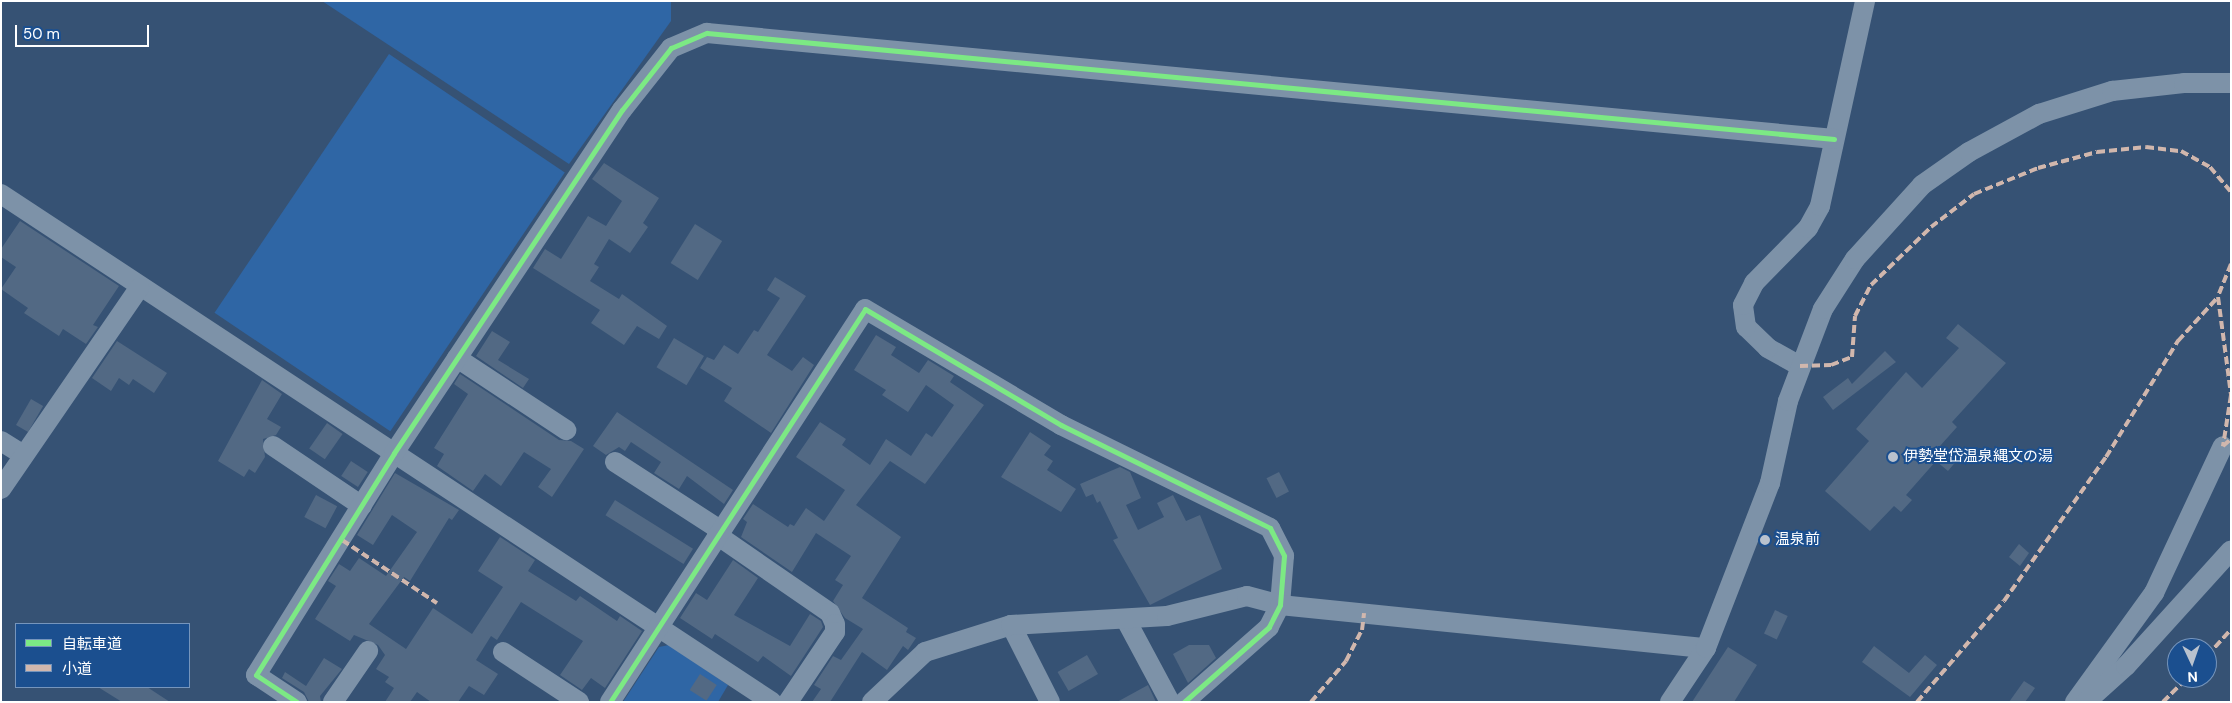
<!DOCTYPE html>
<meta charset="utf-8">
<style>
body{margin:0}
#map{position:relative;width:2232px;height:703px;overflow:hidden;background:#365274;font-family:"DM Sans","Noto Sans JP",sans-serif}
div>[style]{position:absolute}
.green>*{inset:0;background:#2f66a5;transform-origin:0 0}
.building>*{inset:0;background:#526984;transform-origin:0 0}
.minor>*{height:20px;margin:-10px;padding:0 10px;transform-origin:10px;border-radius:10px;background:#7d92a8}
.quiet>*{height:4px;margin-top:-2px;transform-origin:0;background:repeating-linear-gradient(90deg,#d1b7ad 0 8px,transparent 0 12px)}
.cycleway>*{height:5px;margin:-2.5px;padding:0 2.5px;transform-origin:2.5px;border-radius:2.5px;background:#7ce984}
.dots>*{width:14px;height:14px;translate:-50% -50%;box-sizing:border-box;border:2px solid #1b4f8f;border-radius:50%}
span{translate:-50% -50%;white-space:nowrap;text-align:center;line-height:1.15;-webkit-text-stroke:4px #1b4f8f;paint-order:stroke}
.poi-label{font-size:15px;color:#fff}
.left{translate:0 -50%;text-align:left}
.frame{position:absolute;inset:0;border:2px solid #fff;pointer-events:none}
.legend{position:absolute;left:15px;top:623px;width:175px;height:65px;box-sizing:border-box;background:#1b4f8f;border:1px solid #7695bc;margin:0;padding:6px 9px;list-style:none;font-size:15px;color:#fff}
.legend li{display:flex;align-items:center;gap:10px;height:25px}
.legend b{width:25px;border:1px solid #7695bc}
.north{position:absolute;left:2167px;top:638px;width:50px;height:50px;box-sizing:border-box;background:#1b4f8f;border:1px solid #7695bc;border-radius:50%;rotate:177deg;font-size:14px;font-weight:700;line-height:20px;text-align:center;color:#fff}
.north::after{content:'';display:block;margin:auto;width:18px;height:22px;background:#b9c2ce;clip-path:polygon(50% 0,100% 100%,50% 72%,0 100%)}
.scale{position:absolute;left:15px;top:25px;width:134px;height:22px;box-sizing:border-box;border:2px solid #fff;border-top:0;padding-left:6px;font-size:15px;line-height:18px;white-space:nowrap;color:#fff;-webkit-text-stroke:4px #1b4f8f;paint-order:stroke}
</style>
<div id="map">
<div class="green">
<i style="clip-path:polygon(322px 1px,671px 1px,671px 21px,569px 164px)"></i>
<i style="left:389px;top:54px;width:212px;height:312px;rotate:34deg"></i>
<i style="clip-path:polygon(669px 645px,728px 685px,718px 702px,623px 702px,659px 647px)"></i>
</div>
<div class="building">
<i style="clip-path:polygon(604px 163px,659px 198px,643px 223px,648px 227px,630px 253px,609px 239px,594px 264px,599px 267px,590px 281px,619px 299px,622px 294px,667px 326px,659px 339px,637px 326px,624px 345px,591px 323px,600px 310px,533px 268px,545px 249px,561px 259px,588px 216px,606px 226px,622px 201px,592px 179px)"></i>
<i style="clip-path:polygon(20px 221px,119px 286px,93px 325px,98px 327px,86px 344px,63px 329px,59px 336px,24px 313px,28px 308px,1px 289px,16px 267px,1px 257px,1px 249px)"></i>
<i style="left:695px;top:224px;width:32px;height:46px;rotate:32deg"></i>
<i style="clip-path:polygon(775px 277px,806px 296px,767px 355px,792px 371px,803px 357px,814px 365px,771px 433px,724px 401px,732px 388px,700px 368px,707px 357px,714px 360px,724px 345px,738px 354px,754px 330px,758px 332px,780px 298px,767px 290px)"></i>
<i style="clip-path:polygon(1958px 324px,2006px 363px,1952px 422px,1957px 427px,1940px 446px,1958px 459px,1948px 471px,1936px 461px,1906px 495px,1912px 500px,1901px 512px,1894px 506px,1870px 531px,1825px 491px,1869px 441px,1856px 429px,1906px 372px,1922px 388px,1959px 348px,1946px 338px)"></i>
<i style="clip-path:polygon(492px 331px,510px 342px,498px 360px,529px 379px,523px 388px,476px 356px)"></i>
<i style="clip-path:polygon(876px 335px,896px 347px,891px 355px,919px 373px,928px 360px,954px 376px,950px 382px,984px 405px,925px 484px,890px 461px,856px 505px,901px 537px,862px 598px,908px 628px,906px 632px,916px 638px,908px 650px,903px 646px,887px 670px,862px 652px,830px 702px,812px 702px,821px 689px,814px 685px,833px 656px,841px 660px,863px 629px,845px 618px,833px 601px,843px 585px,835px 580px,851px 556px,816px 533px,792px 572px,741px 537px,747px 522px,743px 519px,753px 504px,788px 527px,790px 524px,794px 526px,806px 508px,824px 521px,845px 490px,796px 457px,820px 422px,846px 439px,842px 445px,870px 465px,886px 439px,911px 456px,926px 433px,932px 437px,954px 405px,926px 385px,908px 412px,882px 395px,886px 390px,854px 370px)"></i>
<i style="left:674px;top:338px;width:35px;height:34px;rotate:31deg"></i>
<i style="clip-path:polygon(117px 341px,167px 373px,154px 393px,133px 379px,129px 385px,119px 378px,111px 391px,92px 378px)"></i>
<i style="clip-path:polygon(1885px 351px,1896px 362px,1833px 410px,1823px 397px,1848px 378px,1852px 384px)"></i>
<i style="clip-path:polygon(460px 374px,559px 440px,571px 441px,584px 449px,552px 497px,538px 487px,551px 469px,524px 452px,501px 486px,485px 474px,473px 491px,437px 466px,444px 454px,434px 448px,468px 394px,454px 384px)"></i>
<i style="clip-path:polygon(262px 380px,282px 394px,267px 419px,281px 427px,276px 435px,263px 439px,265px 457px,255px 473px,249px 469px,244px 477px,218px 461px)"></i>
<i style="left:31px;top:399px;width:14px;height:30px;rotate:30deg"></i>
<i style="clip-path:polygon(617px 412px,733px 490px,724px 504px,687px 476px,679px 489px,654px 473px,661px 462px,631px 442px,625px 451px,619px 447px,606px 455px,593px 446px)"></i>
<i style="left:327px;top:423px;width:19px;height:31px;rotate:35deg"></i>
<i style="clip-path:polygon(1030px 432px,1051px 446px,1044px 455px,1053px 461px,1047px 470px,1076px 489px,1061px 512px,1001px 477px)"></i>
<i style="left:351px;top:461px;width:20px;height:18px;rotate:33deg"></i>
<i style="clip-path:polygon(1120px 467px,1130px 472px,1141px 498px,1126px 505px,1138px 530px,1164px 517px,1157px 503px,1173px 495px,1186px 521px,1200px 515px,1222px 569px,1150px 605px,1113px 540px,1118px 538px,1100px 501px,1097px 503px,1093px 494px,1086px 497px,1080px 484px)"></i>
<i style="left:1279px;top:472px;width:22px;height:14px;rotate:63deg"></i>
<i style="clip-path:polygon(395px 473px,459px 510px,452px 520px,449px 518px,410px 581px,404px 577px,369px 624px,406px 649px,433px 608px,472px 634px,503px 587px,478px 571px,500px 537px,535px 560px,528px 571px,576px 601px,580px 596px,617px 621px,620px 616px,642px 631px,605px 688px,591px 678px,582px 690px,560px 675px,583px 641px,521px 602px,497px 640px,491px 636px,476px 660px,498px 674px,484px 695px,469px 686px,458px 702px,431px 702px,417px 692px,410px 702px,385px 702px,394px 688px,385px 682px,389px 677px,376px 669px,385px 655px,378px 645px,354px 635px,350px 641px,315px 619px,336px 586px,328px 581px,339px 564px,350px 571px,359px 558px,386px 576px,417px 532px,392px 515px,373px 545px,357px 535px)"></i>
<i style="left:316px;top:495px;width:24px;height:25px;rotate:28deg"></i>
<i style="left:615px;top:500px;width:92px;height:18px;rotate:32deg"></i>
<i style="clip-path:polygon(2019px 544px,2029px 553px,2020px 566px,2009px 557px)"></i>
<i style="clip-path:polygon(733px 560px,758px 578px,734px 615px,790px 646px,810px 614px,821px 621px,823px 627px,791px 676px,763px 656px,758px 662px,715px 634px,712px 639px,680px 618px,696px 593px,707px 600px)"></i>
<i style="left:1775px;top:610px;width:14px;height:26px;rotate:25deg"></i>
<i style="clip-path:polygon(1189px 645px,1209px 645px,1216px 658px,1188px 683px,1173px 654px)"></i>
<i style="clip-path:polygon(1874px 646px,1909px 673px,1925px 655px,1937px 665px,1910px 697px,1862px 662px)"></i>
<i style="clip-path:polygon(1728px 647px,1757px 665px,1734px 702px,1692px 702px)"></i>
<i style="left:1087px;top:655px;width:22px;height:34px;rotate:60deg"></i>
<i style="clip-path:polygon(324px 658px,342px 669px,320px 696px,321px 702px,309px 702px,304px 692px,282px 678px,285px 672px,306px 686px)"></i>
<i style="left:700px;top:674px;width:20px;height:19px;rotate:33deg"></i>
<i style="clip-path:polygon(2024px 681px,2035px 688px,2025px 702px,2009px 702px)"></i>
<i style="clip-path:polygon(1148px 685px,1156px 702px,1117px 702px)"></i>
<i style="clip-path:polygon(98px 687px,147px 687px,170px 702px,122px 702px)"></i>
</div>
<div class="minor">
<i style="left:1px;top:194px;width:923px;rotate:33.38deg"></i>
<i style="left:457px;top:358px;width:131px;rotate:33.4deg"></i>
<i style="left:1800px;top:366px;width:37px;rotate:-151deg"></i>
<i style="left:1768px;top:348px;width:30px;rotate:-136deg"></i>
<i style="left:1746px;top:327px;width:22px;rotate:-98deg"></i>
<i style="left:1743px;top:305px;width:25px;rotate:-63deg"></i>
<i style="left:1754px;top:283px;width:77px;rotate:-45.5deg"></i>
<i style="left:1808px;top:228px;width:25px;rotate:-61deg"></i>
<i style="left:1820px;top:206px;width:210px;rotate:-77.6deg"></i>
<i style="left:1px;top:441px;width:26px;rotate:32deg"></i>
<i style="left:273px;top:446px;width:107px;rotate:34deg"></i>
<i style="left:615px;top:462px;width:125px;rotate:32.9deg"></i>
<i style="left:1px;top:489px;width:244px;rotate:-55.5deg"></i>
<i style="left:717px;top:535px;width:137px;rotate:34.6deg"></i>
<i style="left:830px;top:613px;width:12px;rotate:66deg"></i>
<i style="left:835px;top:624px;width:8px;rotate:90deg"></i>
<i style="left:835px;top:632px;width:84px;rotate:123.9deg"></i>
<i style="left:1126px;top:620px;width:93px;rotate:61.8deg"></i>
<i style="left:1011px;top:625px;width:86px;rotate:63.1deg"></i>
<i style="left:503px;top:652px;width:91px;rotate:33.3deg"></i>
<i style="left:297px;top:702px;width:49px;rotate:-146.6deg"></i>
<i style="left:256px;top:675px;width:261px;rotate:-58.1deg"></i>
<i style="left:394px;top:453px;width:412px;rotate:-56.4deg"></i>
<i style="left:622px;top:110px;width:79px;rotate:-51.7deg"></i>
<i style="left:671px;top:48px;width:39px;rotate:-23deg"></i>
<i style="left:707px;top:33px;width:1132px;rotate:5.37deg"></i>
<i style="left:333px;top:702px;width:62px;rotate:-55.5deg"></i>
<i style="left:610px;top:702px;width:468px;rotate:-57deg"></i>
<i style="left:865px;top:309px;width:228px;rotate:30.6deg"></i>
<i style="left:1061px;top:425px;width:233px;rotate:26.2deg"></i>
<i style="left:1270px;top:528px;width:31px;rotate:63deg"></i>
<i style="left:1284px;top:556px;width:49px;rotate:94.7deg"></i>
<i style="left:1280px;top:605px;width:25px;rotate:117deg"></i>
<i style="left:1269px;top:627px;width:113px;rotate:138.6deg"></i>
<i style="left:872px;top:702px;width:73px;rotate:-43.3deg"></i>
<i style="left:925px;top:652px;width:90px;rotate:-17.4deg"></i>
<i style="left:1011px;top:625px;width:156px;rotate:-3.3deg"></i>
<i style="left:1167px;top:616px;width:82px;rotate:-14deg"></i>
<i style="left:1247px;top:596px;width:34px;rotate:15deg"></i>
<i style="left:1280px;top:605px;width:428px;rotate:5.8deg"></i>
<i style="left:1670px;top:702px;width:65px;rotate:-56.3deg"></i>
<i style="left:1706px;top:648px;width:177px;rotate:-68.8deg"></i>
<i style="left:1770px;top:483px;width:84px;rotate:-77.6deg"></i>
<i style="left:1788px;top:401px;width:98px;rotate:-69.2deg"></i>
<i style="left:1823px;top:309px;width:59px;rotate:-57.4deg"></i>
<i style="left:1855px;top:259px;width:100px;rotate:-47.8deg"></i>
<i style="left:1922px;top:185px;width:57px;rotate:-35.1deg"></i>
<i style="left:1969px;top:152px;width:80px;rotate:-28.5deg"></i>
<i style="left:2039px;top:114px;width:77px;rotate:-17.5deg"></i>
<i style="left:2112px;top:91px;width:72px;rotate:-6.3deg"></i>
<i style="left:2184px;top:83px;width:47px"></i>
<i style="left:2075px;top:702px;width:135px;rotate:-54.1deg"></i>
<i style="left:2154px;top:593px;width:162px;rotate:-64.9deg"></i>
<i style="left:2086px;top:702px;width:54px;rotate:-42deg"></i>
<i style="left:2126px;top:666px;width:156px;rotate:-47.8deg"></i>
</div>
<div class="quiet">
<i style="left:2231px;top:264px;width:35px;rotate:112deg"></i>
<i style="left:2218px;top:297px;width:99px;rotate:82.4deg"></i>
<i style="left:2231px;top:395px;width:52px;rotate:98.9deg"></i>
<i style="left:2223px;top:446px;width:11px;rotate:-41deg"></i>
<i style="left:1800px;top:366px;width:31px;rotate:-2deg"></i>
<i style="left:1831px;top:365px;width:22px;rotate:-21deg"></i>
<i style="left:1852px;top:357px;width:41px;rotate:-85.8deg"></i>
<i style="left:1855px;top:316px;width:35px;rotate:-63deg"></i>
<i style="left:1871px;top:285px;width:83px;rotate:-44deg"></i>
<i style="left:1931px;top:227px;width:54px;rotate:-37.5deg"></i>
<i style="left:1974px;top:194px;width:69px;rotate:-22.1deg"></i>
<i style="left:2038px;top:168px;width:61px;rotate:-15.2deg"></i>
<i style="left:2097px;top:152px;width:49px;rotate:-5.8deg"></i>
<i style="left:2146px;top:147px;width:35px;rotate:7deg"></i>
<i style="left:2181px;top:151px;width:33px;rotate:29deg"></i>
<i style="left:2210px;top:167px;width:33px;rotate:50deg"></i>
<i style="left:342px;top:540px;width:114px;rotate:33.6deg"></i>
<i style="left:2207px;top:656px;width:36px;rotate:-48deg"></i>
<i style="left:1311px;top:702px;width:54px;rotate:-49.5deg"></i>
<i style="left:1346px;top:661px;width:35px;rotate:-63deg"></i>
<i style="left:1362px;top:630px;width:17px;rotate:-83deg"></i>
<i style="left:1917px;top:702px;width:133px;rotate:-49.3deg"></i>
<i style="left:2004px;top:601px;width:176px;rotate:-54.7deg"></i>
<i style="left:2106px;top:457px;width:137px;rotate:-58.2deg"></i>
<i style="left:2178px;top:341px;width:59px;rotate:-47.7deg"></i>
<i style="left:2163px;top:702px;width:34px;rotate:-45deg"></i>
</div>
<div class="cycleway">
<i style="left:297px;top:702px;width:49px;rotate:-146.6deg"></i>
<i style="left:256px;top:675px;width:261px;rotate:-58.1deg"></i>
<i style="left:394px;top:453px;width:412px;rotate:-56.4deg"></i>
<i style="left:622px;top:110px;width:79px;rotate:-51.7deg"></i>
<i style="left:671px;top:48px;width:39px;rotate:-23deg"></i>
<i style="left:707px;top:33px;width:1132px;rotate:5.37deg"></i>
<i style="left:610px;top:702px;width:468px;rotate:-57deg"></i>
<i style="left:865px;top:309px;width:228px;rotate:30.6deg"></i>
<i style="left:1061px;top:425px;width:233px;rotate:26.2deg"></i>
<i style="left:1270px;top:528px;width:31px;rotate:63deg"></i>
<i style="left:1284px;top:556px;width:49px;rotate:94.7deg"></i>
<i style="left:1280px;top:605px;width:25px;rotate:117deg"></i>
<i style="left:1269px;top:627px;width:113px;rotate:138.6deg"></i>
</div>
<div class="dots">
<i style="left:1893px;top:457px;background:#b9c2ce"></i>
<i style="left:1765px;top:540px;background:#b9c2ce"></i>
</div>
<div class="poi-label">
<span class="left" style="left:1903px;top:457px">伊勢堂岱温泉縄文の湯</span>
<span class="left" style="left:1775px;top:540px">温泉前</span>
</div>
<div class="frame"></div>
<ul class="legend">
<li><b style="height:6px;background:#7ce984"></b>自転車道</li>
<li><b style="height:6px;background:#d1b7ad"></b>小道</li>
</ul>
<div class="north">N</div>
<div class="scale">50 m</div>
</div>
